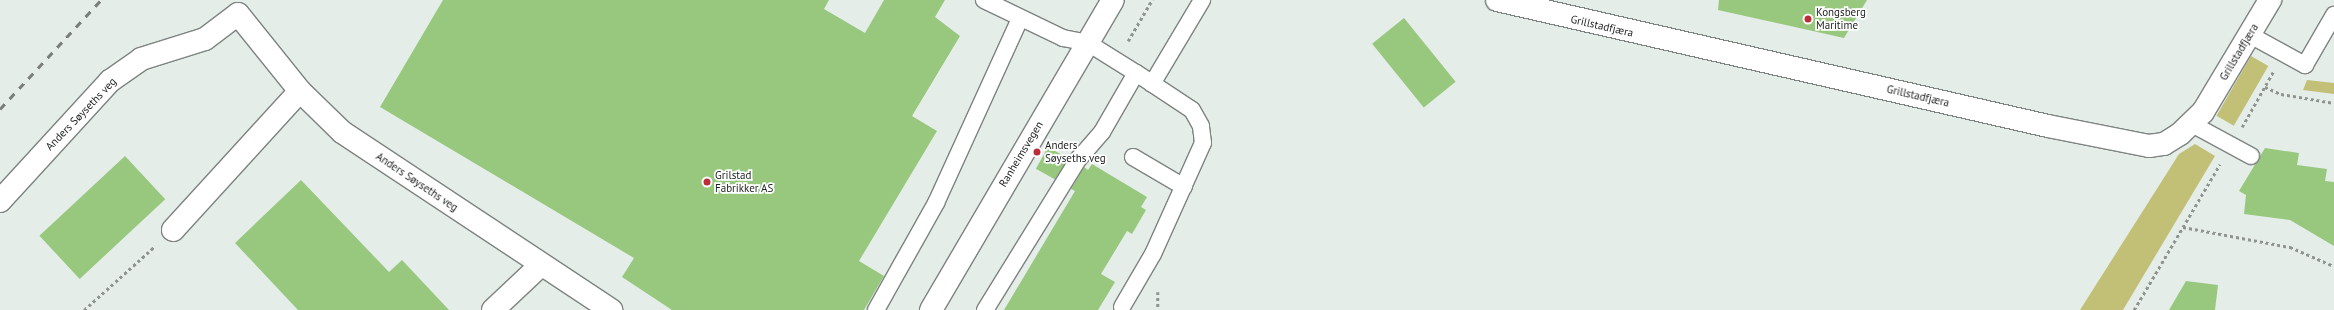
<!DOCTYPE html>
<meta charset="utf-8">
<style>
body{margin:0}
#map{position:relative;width:2334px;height:310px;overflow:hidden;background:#e5ede9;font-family:"PT Sans",sans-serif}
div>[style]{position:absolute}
.green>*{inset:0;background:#c2c076;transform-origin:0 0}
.building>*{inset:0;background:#97c87e;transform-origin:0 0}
.path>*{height:2.5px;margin-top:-1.25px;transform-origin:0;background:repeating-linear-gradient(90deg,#8f9491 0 3px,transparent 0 6px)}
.roads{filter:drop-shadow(1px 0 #7d8380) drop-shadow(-1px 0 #7d8380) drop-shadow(0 1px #7d8380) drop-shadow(0 -1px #7d8380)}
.lane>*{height:16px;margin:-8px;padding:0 8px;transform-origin:8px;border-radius:8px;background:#fff}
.street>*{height:22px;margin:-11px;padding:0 11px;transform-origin:11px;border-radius:11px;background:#fff}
.secondary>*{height:22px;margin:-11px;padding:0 11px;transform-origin:11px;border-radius:11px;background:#fff}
.rail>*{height:3px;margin-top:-1.5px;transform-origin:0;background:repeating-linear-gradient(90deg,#797e7b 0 7px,transparent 0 14px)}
.dots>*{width:11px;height:11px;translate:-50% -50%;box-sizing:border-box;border:2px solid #fff;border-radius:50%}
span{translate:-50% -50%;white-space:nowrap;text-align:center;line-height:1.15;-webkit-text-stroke:3.5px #fff;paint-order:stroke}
.poi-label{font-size:11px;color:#222523}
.left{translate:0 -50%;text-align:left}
.street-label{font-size:11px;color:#222523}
</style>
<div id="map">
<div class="green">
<i style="left:2251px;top:56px;width:20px;height:69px;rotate:30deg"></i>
<i style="clip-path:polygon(2307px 80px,2334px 83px,2334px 94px,2303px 90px)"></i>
<i style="clip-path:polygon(2195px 144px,2215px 156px,2123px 310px,2080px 310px,2179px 154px)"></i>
</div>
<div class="building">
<i style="clip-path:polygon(443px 0,829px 0,824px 9px,865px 33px,884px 0,945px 0,935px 17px,960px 36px,912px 116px,937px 131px,859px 261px,884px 276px,864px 310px,672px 310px,622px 277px,634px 258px,380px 107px)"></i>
<i style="clip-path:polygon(1719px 0,1867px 0,1844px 38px,1718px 10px)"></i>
<i style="left:1404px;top:18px;width:82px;height:41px;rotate:51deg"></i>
<i style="left:1048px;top:147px;width:23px;height:25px;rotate:29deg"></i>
<i style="clip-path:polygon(2265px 148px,2299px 153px,2297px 165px,2327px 169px,2325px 181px,2334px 182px,2334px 246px,2290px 220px,2244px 214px,2246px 195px,2239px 191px)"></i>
<i style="left:125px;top:156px;width:59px;height:117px;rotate:47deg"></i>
<i style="clip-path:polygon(1092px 164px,1147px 197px,1141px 207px,1146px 210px,1132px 234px,1127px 231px,1101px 274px,1115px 282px,1098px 310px,1004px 310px,1075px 191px,1071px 189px,1084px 167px,1088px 170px)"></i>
<i style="clip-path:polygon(301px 180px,389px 272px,402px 260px,449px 310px,298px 310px,235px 243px)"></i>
<i style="clip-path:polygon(2186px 281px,2218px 285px,2215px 310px,2169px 310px)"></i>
</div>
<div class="path">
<i style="left:1128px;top:41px;width:48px;rotate:-59.7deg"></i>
<i style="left:2265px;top:87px;width:17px;rotate:24deg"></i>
<i style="left:2281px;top:94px;width:54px;rotate:9.6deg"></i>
<i style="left:2242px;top:127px;width:63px;rotate:-60.6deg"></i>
<i style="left:2183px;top:227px;width:109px;rotate:10.6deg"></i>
<i style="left:2290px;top:247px;width:48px;rotate:23.4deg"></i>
<i style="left:1158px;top:292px;width:18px;rotate:90deg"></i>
<i style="left:84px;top:310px;width:96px;rotate:-42deg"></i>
<i style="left:2134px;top:310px;width:169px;rotate:-59.5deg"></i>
</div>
<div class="roads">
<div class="lane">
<i style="left:984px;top:0;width:88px;rotate:25.7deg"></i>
<i style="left:1063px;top:38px;width:25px;rotate:11deg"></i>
<i style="left:1088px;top:43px;width:57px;rotate:32deg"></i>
<i style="left:1136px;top:73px;width:68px;rotate:120deg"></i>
<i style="left:1102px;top:132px;width:35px;rotate:131deg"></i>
<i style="left:1079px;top:158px;width:179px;rotate:121.7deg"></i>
<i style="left:2250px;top:35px;width:63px;rotate:28.6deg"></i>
<i style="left:2305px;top:65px;width:58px;rotate:-59.9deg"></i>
<i style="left:1152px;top:84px;width:98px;rotate:-59.2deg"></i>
<i style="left:2192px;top:124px;width:67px;rotate:28.5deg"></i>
<i style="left:1133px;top:157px;width:59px;rotate:30.5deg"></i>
<i style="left:1122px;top:307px;width:61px;rotate:-59.7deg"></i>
<i style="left:1153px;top:254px;width:122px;rotate:-65.8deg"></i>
<i style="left:1203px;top:143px;width:17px;rotate:-97deg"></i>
<i style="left:1201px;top:126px;width:18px;rotate:-119deg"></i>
<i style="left:1192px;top:110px;width:67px;rotate:-146.5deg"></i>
<i style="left:876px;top:310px;width:123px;rotate:-60.7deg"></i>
<i style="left:936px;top:203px;width:202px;rotate:-65.5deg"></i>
</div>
<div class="street">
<i style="left:1497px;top:0;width:565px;rotate:12.88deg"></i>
<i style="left:2048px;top:126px;width:103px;rotate:11.2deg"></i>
<i style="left:2149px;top:146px;width:15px;rotate:-8deg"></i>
<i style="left:2164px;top:144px;width:19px;rotate:-32deg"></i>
<i style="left:2180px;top:134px;width:32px;rotate:-44deg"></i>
<i style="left:2203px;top:112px;width:131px;rotate:-59.1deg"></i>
<i style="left:0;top:201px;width:163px;rotate:-47.5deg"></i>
<i style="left:110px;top:81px;width:38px;rotate:-35deg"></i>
<i style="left:141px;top:59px;width:67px;rotate:-17.4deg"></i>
<i style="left:205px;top:39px;width:41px;rotate:-37.1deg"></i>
<i style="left:238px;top:14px;width:99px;rotate:51.2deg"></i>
<i style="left:173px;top:230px;width:188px;rotate:-47.6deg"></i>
<i style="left:300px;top:91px;width:59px;rotate:44.3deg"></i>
<i style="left:342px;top:132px;width:323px;rotate:33.5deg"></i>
<i style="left:493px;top:310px;width:66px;rotate:-43.2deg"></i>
</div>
<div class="secondary">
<i style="left:931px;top:310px;width:359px;rotate:-59.6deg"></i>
</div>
</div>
<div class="rail">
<i style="left:0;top:109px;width:149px;rotate:-47.2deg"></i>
</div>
<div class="dots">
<i style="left:1808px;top:19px;background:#bd2d39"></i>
<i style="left:1037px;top:152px;background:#bd2d39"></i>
<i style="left:707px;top:182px;background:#bd2d39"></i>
</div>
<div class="poi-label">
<span class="left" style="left:1816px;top:19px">Kongsberg<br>Maritime</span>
<span class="left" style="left:1045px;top:152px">Anders<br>Søyseths veg</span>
<span class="left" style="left:715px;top:182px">Grilstad<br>Fabrikker AS</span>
</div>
<div class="street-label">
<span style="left:1602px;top:26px;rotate:13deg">Grillstadfjæra</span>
<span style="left:2239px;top:52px;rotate:-59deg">Grillstadfjæra</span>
<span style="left:1918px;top:96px;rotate:13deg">Grillstadfjæra</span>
<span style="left:81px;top:114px;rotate:-46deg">Anders Søyseths veg</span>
<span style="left:1021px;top:154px;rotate:-59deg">Ranheimsvegen</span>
<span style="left:417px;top:182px;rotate:34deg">Anders Søyseths veg</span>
</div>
</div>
